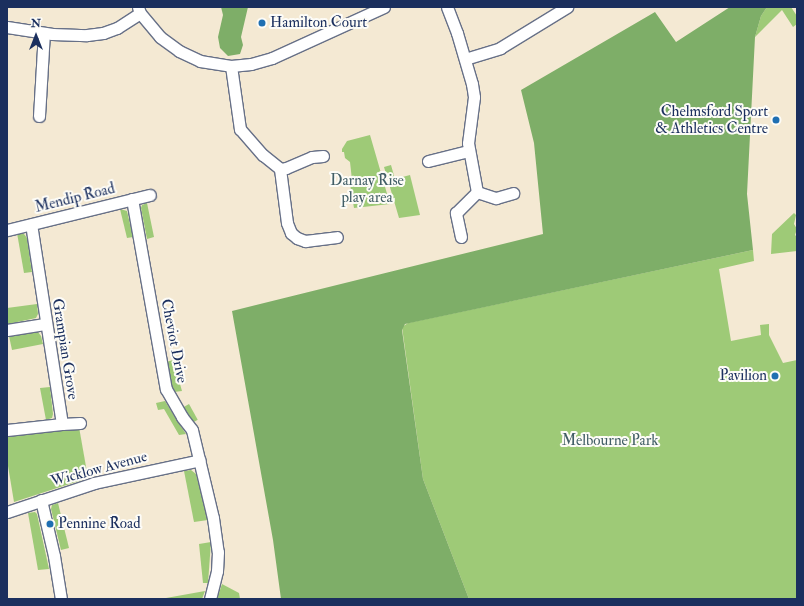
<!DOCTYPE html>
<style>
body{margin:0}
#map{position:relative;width:804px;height:606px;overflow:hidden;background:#f4e9d3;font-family:"IM FELL Double Pica",serif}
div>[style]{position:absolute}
.green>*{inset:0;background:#9eca77;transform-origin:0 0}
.forest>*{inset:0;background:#7eae68}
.roads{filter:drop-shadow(1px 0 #677087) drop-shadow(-1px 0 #677087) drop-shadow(0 1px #677087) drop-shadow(0 -1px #677087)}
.street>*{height:11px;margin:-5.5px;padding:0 5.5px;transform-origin:5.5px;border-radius:5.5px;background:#fff}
.dots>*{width:11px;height:11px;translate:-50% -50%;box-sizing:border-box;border:2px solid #fdfcf7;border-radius:50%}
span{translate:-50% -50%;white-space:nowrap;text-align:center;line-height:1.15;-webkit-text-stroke:4px #fdfcf7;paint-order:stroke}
.poi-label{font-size:15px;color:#1b2f5e}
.left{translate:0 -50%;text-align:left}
.right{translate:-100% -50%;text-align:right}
.park-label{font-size:15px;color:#425e66}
.street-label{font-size:15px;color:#1b2f5e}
.frame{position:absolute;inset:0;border:8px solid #1b2f5e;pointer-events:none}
.north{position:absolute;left:16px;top:16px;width:40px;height:40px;-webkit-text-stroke:3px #fdfcf7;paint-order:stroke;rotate:0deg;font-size:11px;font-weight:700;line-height:16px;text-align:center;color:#1b2f5e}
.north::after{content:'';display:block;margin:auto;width:14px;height:18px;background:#1b2f5e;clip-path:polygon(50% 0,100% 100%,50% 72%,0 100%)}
</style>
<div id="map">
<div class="green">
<i style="clip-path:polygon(767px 7px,791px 7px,797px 16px,797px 24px,793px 27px,782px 10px,755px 37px,761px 16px)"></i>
<i style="clip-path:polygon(370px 135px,390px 204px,354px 208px,350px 184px,352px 180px,350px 162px,345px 158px,344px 152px,342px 152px,342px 149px,347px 141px)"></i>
<i style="clip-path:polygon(391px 165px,395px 179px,410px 175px,420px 215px,399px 218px,384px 167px)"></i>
<i style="clip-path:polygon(147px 203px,154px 237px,147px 239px,141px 208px,142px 205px)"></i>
<i style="clip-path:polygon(120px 209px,127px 211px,133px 237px,127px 238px)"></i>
<i style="clip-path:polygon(794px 213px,796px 215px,794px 224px,797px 229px,795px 235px,797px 237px,797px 251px,771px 254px,772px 234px)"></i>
<i style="clip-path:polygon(17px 233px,24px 234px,27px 238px,32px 272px,24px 273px)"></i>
<i style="clip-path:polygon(753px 250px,754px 261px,719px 269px,731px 341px,761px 335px,760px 325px,769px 324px,769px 335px,783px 363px,797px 360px,797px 599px,469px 599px,423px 479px,402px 327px,408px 323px)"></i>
<i style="clip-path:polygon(37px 304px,38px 314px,36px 318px,8px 324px,7px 308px)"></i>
<i style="clip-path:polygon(38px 332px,41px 336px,43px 344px,12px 350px,9px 336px)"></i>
<i style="clip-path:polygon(173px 360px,180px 384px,182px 391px,174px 392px,171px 389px,166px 362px)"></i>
<i style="clip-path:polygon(50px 387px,53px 414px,52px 418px,46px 420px,40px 388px)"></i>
<i style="clip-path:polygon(165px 401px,178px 422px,186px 434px,179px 435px,164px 409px,158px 410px,156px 403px)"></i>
<i style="left:189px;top:404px;width:18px;height:7px;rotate:61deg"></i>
<i style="clip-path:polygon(79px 427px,88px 478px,14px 502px,7px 460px,7px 435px)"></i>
<i style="clip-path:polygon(191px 470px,196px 474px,208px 520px,194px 522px,184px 471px)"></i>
<i style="clip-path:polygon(58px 503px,69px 548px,61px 550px,51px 509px,52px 505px)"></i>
<i style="clip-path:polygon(35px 512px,37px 514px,49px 569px,38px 570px,28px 513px)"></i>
<i style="clip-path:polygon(211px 542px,208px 583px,203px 583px,199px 544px)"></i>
<i style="clip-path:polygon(222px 584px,239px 593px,240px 599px,217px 599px)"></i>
<i style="clip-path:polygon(205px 591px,202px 599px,166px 599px,166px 598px)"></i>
</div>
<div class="forest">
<i style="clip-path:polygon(221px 7px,248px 7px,241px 37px,243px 45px,240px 54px,228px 56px,220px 48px,218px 37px,223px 15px)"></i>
<i style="clip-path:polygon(730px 7px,767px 7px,761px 16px,755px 37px,747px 194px,753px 250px,405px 324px,402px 330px,423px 479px,469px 599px,281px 599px,273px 540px,232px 311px,543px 234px,534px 143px,521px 90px,655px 12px,676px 42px)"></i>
</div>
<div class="roads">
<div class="street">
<i style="left:138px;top:7px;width:6px;rotate:72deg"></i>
<i style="left:140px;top:13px;width:31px;rotate:50deg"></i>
<i style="left:160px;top:37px;width:24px;rotate:36deg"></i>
<i style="left:179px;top:51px;width:23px;rotate:25deg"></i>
<i style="left:200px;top:61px;width:31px;rotate:9deg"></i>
<i style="left:231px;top:66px;width:20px;rotate:-6deg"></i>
<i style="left:251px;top:64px;width:22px;rotate:-16deg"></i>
<i style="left:272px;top:58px;width:123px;rotate:-24.5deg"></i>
<i style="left:447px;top:7px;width:28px;rotate:69deg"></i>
<i style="left:457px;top:33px;width:53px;rotate:73.6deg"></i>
<i style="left:472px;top:84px;width:13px;rotate:81deg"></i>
<i style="left:474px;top:97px;width:46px;rotate:97.4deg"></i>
<i style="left:468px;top:143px;width:50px;rotate:79.6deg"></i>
<i style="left:477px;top:192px;width:20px;rotate:18deg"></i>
<i style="left:496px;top:198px;width:18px;rotate:-16deg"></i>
<i style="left:7px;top:27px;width:46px;rotate:8.8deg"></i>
<i style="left:52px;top:34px;width:35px;rotate:2deg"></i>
<i style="left:87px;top:35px;width:16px;rotate:-7deg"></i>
<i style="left:103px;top:33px;width:15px;rotate:-20deg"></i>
<i style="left:117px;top:28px;width:27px;rotate:-33deg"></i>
<i style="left:465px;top:59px;width:37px;rotate:-17deg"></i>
<i style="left:500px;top:48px;width:79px;rotate:-31.5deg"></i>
<i style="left:231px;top:66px;width:64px;rotate:81.9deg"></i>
<i style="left:240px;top:129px;width:35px;rotate:49deg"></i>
<i style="left:263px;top:155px;width:22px;rotate:39deg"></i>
<i style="left:280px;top:169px;width:54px;rotate:82.6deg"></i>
<i style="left:287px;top:223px;width:11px;rotate:68deg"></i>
<i style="left:291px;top:233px;width:8px;rotate:40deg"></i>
<i style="left:297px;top:238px;width:9px;rotate:21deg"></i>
<i style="left:305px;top:241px;width:32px;rotate:-7deg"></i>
<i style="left:39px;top:116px;width:83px;rotate:-86.6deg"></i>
<i style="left:428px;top:161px;width:41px;rotate:-14deg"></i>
<i style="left:280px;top:169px;width:6px;rotate:-9deg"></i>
<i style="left:286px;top:168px;width:28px;rotate:-23deg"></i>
<i style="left:312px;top:157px;width:11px;rotate:-5deg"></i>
<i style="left:132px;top:199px;width:193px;rotate:79.9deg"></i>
<i style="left:166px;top:389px;width:32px;rotate:60deg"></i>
<i style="left:182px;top:417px;width:16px;rotate:52deg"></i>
<i style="left:192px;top:430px;width:90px;rotate:76.6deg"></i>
<i style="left:213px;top:518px;width:34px;rotate:82deg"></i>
<i style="left:218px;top:552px;width:19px;rotate:93deg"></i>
<i style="left:217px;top:571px;width:29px;rotate:104deg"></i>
<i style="left:7px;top:230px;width:147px;rotate:-13.8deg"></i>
<i style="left:461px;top:237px;width:25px;rotate:-102deg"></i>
<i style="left:456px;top:213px;width:30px;rotate:-45deg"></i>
<i style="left:7px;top:330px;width:38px;rotate:-9deg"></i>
<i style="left:62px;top:424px;width:18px;rotate:-3deg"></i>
<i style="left:7px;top:430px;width:55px;rotate:-6.2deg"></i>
<i style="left:62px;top:424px;width:202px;rotate:-98.8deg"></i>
<i style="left:41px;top:500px;width:57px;rotate:76.9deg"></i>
<i style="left:54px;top:556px;width:44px;rotate:80.8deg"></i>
<i style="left:7px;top:512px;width:92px;rotate:-18.4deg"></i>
<i style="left:94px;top:483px;width:108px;rotate:-12.2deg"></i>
</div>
</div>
<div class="dots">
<i style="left:262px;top:23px;background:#1f6fb2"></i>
<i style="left:776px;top:120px;background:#1f6fb2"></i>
<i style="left:775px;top:376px;background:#1f6fb2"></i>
<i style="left:50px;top:524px;background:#1f6fb2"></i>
</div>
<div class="poi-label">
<span class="left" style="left:270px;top:23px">Hamilton Court</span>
<span class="right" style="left:768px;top:120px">Chelmsford Sport<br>&amp; Athletics Centre</span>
<span class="right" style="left:767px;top:376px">Pavilion</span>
<span class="left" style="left:58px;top:524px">Pennine Road</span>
</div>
<div class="park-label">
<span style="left:367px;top:189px">Darnay Rise<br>play area</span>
<span style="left:610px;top:441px">Melbourne Park</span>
</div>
<div class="street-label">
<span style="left:75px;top:198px;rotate:-14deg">Mendip Road</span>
<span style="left:174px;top:341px;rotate:79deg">Cheviot Drive</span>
<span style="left:65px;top:349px;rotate:81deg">Grampian Grove</span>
<span style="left:99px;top:469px;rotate:-15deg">Wicklow Avenue</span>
</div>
<div class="frame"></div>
<div class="north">N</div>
</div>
